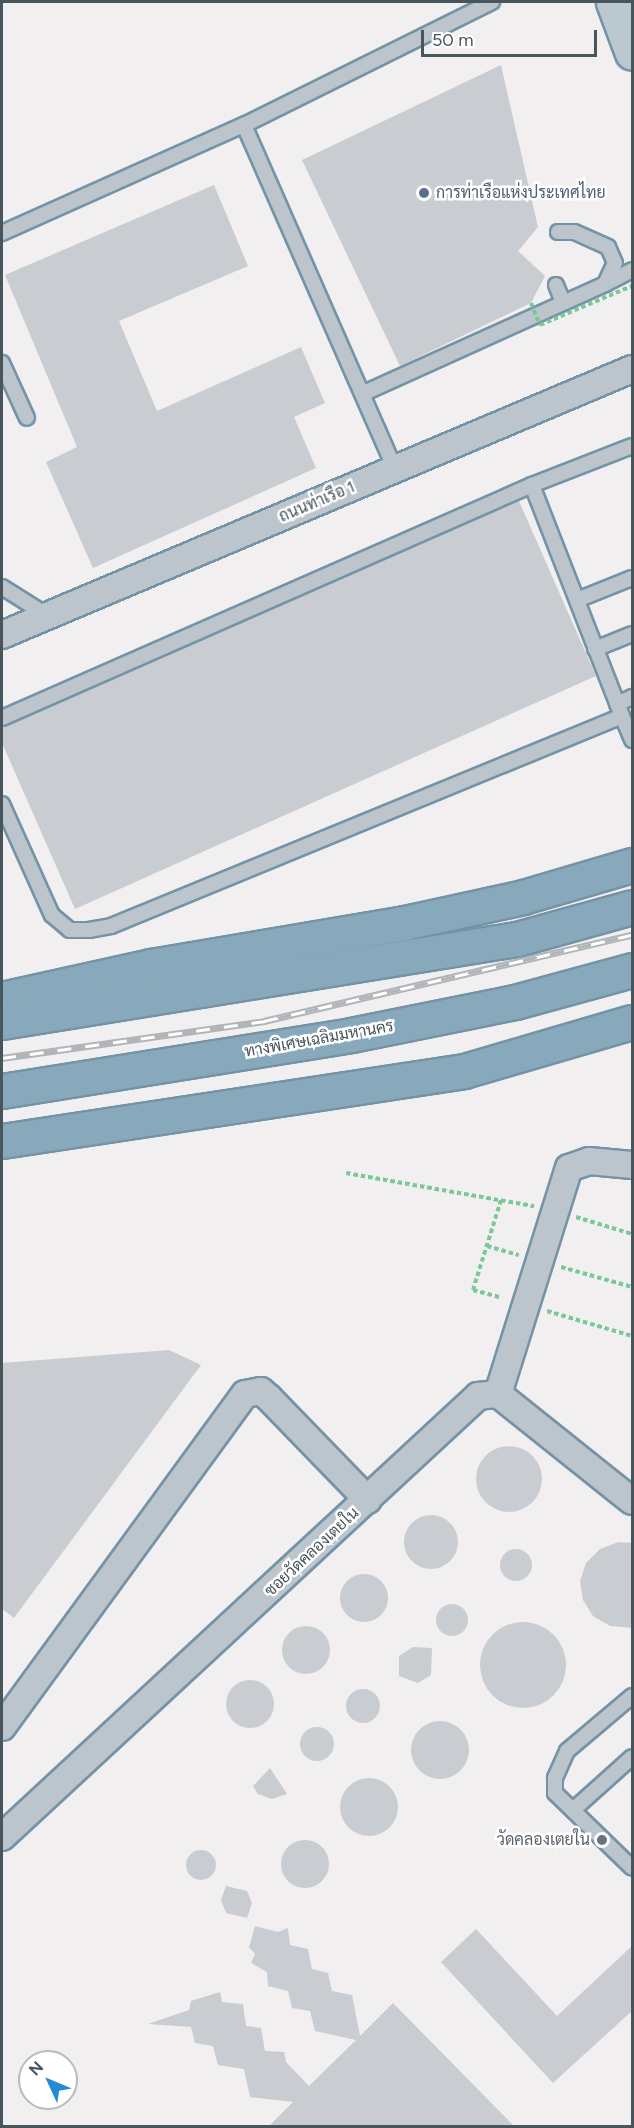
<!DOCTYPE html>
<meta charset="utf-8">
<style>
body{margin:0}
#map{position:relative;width:634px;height:2128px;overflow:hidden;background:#f1efef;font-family:Figtree,Sarabun,sans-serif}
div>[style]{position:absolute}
.building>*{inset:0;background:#c9cdd1}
.round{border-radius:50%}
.path>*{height:4px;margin-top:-2px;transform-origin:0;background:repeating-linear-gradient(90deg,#78c996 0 4.5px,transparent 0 7.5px)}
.roads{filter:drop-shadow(2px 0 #7493a7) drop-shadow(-2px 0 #7493a7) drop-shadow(0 2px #7493a7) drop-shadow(0 -2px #7493a7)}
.lane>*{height:14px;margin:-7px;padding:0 7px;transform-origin:7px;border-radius:7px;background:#bbc5cb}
.street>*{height:26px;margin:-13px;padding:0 13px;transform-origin:13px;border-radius:13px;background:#bbc5cb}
.secondary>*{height:33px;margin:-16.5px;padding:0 16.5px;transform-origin:16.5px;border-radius:16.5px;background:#bbc8d0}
.highway>*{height:33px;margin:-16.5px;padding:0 16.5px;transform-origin:16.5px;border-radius:16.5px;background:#88a8bb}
.rail>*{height:7px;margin-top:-3.5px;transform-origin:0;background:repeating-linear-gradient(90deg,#fff 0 14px,#b1b5b9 0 28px);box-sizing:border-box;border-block:2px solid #b1b5b9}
.path-bridge>*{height:4px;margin-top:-2px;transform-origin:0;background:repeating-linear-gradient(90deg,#78c996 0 4.5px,transparent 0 7.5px)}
.dots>*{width:16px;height:16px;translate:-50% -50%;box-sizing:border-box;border:3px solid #fff;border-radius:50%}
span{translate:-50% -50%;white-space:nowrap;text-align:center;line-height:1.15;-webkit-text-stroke:5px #fff;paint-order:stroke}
.service-label{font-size:16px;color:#4e5e75}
.left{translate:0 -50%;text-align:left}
.street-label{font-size:16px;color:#48555b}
.worship-label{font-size:16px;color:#5b616d}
.right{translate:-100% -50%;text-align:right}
.frame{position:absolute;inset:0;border:3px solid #48555b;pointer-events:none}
.north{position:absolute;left:18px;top:2050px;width:60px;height:60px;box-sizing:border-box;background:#fff;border:2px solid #b6bbbd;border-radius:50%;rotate:314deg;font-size:16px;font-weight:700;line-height:24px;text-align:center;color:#48555b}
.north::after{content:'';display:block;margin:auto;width:21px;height:27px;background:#218bd8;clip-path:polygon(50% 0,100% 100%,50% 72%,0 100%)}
.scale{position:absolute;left:421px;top:30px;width:176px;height:27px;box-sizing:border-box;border:3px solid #48555b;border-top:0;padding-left:8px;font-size:18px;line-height:21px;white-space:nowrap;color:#48555b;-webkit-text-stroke:4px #fff;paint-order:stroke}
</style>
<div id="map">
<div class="building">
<i style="clip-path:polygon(501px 65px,538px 227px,518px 251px,545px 276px,531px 303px,400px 366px,302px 160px)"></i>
<i style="clip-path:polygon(214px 185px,248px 266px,119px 321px,157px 411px,301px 347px,325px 403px,294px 417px,316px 468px,93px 568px,46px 462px,77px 447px,5px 275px)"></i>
<i style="clip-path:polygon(519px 501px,596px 676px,75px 909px,2px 743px,2px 727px)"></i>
<i style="clip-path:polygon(169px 1350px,201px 1365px,14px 1618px,2px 1609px,2px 1363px)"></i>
<i class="round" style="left:476px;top:1446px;width:66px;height:66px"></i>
<i class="round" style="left:404px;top:1515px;width:54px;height:54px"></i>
<i style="clip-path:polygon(618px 1542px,633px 1543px,633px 1628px,610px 1626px,593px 1616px,583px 1600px,580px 1581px,586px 1563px,600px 1549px)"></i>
<i class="round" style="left:500px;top:1549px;width:32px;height:32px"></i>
<i class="round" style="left:340px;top:1574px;width:48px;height:48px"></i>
<i class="round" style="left:436px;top:1604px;width:32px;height:32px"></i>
<i class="round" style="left:480px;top:1622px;width:86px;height:86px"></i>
<i class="round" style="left:282px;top:1626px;width:48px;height:48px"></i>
<i style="clip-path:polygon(413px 1647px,432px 1648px,431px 1675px,418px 1683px,399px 1676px,399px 1656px)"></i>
<i class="round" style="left:226px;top:1680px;width:48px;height:48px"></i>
<i class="round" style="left:346px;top:1689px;width:34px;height:34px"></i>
<i class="round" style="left:411px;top:1721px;width:58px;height:58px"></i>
<i class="round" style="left:300px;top:1727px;width:34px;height:34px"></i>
<i style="clip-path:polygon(270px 1768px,287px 1794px,272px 1799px,258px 1794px,253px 1786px)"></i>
<i class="round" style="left:340px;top:1778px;width:58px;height:58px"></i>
<i class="round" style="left:281px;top:1840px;width:48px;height:48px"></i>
<i class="round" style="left:186px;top:1850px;width:30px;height:30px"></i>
<i style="clip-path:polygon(226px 1886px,247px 1891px,252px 1903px,247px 1918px,226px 1913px,221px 1900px)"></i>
<i style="clip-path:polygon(255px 1926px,278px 1932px,288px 1928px,290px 1945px,308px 1949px,312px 1969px,328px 1973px,332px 1991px,352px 1995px,360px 2036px,393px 2003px,515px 2127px,268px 2127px,293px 2102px,250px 2097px,244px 2069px,218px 2065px,213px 2046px,195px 2043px,191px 2027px,148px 2024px,189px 2010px,191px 2001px,220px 1992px,222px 2002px,243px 2004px,246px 2026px,261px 2028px,265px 2051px,284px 2052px,286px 2062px,309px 2086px,356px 2040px,315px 2031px,310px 2011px,292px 2008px,288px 1991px,268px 1986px,267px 1972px,251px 1963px,255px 1954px,249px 1947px)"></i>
<i style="clip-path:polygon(476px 1929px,557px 2016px,633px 1945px,633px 2010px,553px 2083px,441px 1962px)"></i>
</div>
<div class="path">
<i style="left:346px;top:1173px;width:191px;rotate:10deg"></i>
<i style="left:501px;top:1200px;width:94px;rotate:107.3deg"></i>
<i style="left:473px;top:1290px;width:30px;rotate:15deg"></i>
<i style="left:576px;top:1217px;width:59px;rotate:16.9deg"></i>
<i style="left:487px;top:1246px;width:33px;rotate:16deg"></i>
<i style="left:561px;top:1267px;width:74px;rotate:15.7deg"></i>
<i style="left:547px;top:1311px;width:89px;rotate:16.4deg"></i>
</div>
<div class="roads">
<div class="lane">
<i style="left:244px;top:125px;width:376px;rotate:66.3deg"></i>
<i style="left:2px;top:233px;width:265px;rotate:-24.1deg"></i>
<i style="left:244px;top:125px;width:277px;rotate:-26.4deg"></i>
<i style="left:607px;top:283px;width:28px;rotate:-27deg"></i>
<i style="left:556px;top:285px;width:18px;rotate:68deg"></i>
<i style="left:2px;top:363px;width:60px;rotate:65.6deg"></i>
<i style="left:364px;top:393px;width:265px;rotate:-24.3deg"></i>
<i style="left:605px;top:284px;width:23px;rotate:-65deg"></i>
<i style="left:615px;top:263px;width:17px;rotate:-114deg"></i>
<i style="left:608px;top:247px;width:37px;rotate:-156deg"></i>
<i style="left:574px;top:232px;width:16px;rotate:180deg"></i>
<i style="left:2px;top:587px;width:54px;rotate:32.2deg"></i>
<i style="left:577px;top:600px;width:59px;rotate:-21.8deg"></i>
<i style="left:595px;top:649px;width:40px;rotate:-22deg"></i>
<i style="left:617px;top:704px;width:17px;rotate:-25deg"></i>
<i style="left:622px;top:716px;width:26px;rotate:67deg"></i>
<i style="left:2px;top:718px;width:579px;rotate:-23.73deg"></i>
<i style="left:532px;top:485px;width:107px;rotate:-21.3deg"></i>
<i style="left:2px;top:804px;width:122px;rotate:65.8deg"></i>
<i style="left:52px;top:915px;width:23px;rotate:40deg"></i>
<i style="left:70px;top:930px;width:19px"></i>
<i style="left:89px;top:930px;width:22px;rotate:-10deg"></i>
<i style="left:111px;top:926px;width:552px;rotate:-22.34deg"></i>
<i style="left:622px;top:716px;width:248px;rotate:-111.3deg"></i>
<i style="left:632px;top:1696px;width:85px;rotate:139.8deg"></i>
<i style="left:567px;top:1751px;width:30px;rotate:114deg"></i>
<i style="left:555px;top:1778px;width:15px;rotate:90deg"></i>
<i style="left:555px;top:1793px;width:107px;rotate:44.2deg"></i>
<i style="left:573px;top:1810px;width:79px;rotate:-41.9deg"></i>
</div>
<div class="street">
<i style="left:2px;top:635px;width:684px;rotate:-22.89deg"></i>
<i style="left:498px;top:1394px;width:237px;rotate:-72.6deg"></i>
<i style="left:569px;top:1168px;width:21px;rotate:-19deg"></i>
<i style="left:589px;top:1161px;width:43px;rotate:5.3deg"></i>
<i style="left:2px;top:1727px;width:412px;rotate:-53.9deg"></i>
<i style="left:245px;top:1394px;width:16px;rotate:-11deg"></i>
<i style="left:261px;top:1391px;width:11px;rotate:41deg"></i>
<i style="left:269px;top:1398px;width:142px;rotate:45.9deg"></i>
<i style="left:2px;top:1837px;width:649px;rotate:-42.81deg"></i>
<i style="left:478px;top:1396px;width:20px;rotate:-6deg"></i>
<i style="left:498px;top:1394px;width:171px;rotate:38.6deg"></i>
</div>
<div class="secondary">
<i style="left:613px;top:2px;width:54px;rotate:69.6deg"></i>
</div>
<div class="highway">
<i style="left:2px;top:999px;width:153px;rotate:-12.5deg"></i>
<i style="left:151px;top:966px;width:257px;rotate:-9.6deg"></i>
<i style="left:404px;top:923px;width:122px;rotate:-12.3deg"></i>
<i style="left:523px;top:897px;width:114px;rotate:-16.4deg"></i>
<i style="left:2px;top:1022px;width:522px;rotate:-9.16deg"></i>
<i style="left:517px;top:939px;width:119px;rotate:-15.5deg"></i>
<i style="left:2px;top:1091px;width:353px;rotate:-9.1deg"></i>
<i style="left:351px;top:1035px;width:167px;rotate:-11.4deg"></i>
<i style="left:515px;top:1002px;width:121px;rotate:-15.3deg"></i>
<i style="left:2px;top:1141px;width:467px;rotate:-8.6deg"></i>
<i style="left:464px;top:1071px;width:175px;rotate:-16.3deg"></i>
</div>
</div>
<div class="rail">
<i style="left:2px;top:1058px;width:265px;rotate:-8deg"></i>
<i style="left:264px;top:1021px;width:378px;rotate:-13.2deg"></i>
</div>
<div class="path-bridge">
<i style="left:531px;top:303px;width:24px;rotate:68deg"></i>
<i style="left:540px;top:325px;width:100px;rotate:-23deg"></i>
</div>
<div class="dots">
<i style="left:424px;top:193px;background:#5c6f8a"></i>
<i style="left:602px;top:1840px;background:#6b7280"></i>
</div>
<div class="service-label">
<span class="left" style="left:436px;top:193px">การท่าเรือแห่งประเทศไทย</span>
</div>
<div class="street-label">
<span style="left:317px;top:502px;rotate:-23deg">ถนนท่าเรือ 1</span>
<span style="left:319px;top:1039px;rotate:-10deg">ทางพิเศษเฉลิมมหานคร</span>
<span style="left:312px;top:1552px;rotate:-43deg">ซอยวัดคลองเตยใน</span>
</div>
<div class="worship-label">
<span class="right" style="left:590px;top:1840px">วัดคลองเตยใน</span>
</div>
<div class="frame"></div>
<div class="north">N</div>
<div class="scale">50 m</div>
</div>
